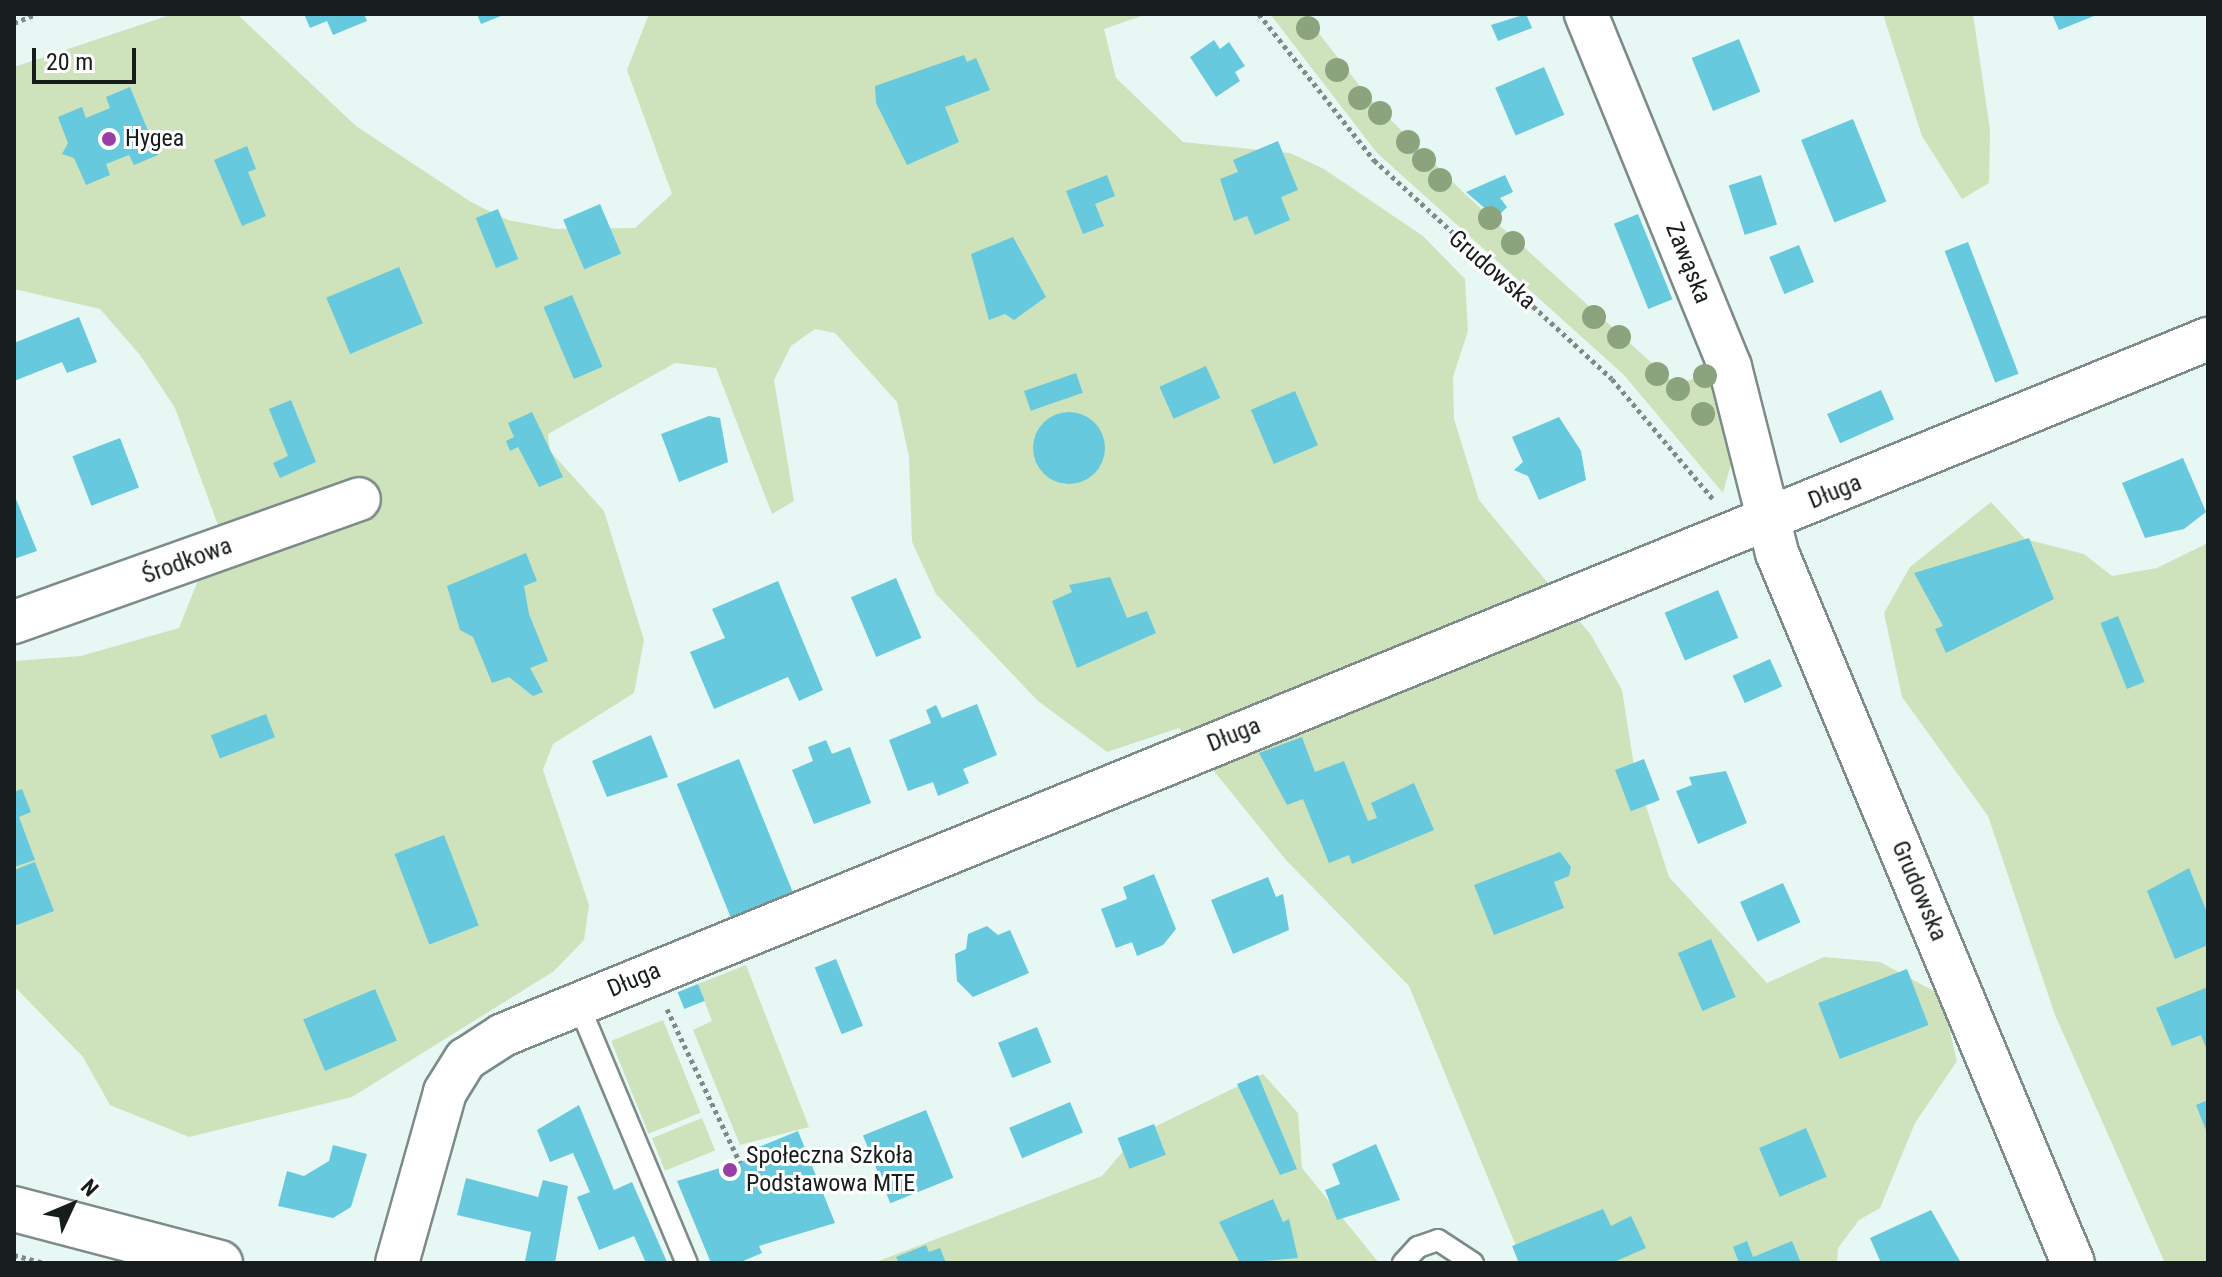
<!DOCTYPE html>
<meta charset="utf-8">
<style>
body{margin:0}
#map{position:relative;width:2222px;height:1277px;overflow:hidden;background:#e7f7f4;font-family:"Roboto Condensed",sans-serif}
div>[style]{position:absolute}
.green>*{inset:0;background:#cee3bc;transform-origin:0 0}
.building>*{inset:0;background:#67c9dd;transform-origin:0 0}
.round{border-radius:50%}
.path>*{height:5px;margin-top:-2.5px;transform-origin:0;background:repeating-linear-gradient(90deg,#808b89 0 4px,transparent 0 8px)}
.roads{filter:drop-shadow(2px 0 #7d8b89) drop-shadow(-2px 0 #7d8b89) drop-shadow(0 2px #7d8b89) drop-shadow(0 -2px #7d8b89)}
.lane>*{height:20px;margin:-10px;padding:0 10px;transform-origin:10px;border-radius:10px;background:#fff}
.street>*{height:42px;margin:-21px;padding:0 21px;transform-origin:21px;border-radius:21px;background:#fff}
.secondary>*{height:44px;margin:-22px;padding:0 22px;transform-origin:22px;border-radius:22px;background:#fff}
.trees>*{width:24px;height:24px;margin:-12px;border-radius:50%;background:#8ca47e}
.dots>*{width:22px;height:22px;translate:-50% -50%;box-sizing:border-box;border:4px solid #fff;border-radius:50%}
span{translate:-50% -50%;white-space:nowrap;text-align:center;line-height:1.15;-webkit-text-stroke:6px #fff;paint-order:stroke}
.poi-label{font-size:24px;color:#171d1c}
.left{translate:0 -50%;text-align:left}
.street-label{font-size:24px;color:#171d1c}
.frame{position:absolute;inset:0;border:16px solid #171d1c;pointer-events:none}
.north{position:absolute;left:32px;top:1165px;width:80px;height:80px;-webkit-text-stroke:6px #fff;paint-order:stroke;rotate:46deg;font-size:22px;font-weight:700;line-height:32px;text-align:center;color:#171d1c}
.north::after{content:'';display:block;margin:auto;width:28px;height:36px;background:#171d1c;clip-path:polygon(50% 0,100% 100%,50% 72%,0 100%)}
.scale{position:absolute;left:32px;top:48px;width:104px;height:36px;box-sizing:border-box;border:4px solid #171d1c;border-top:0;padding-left:10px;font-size:24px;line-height:28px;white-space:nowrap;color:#171d1c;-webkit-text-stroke:6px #fff;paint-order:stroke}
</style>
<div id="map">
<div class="green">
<i style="clip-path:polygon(173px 14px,237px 14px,356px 126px,471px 202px,508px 220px,556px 229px,635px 228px,672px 194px,627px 70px,649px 14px,1147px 14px,1104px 29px,1116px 78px,1183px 142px,1290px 153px,1324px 169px,1423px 236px,1465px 279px,1468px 331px,1453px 377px,1454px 419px,1479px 500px,1591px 635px,1622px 690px,1635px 772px,1669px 877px,1767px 983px,1824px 957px,1880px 962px,1941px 995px,1957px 1061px,1915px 1123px,1880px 1208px,1859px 1220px,1838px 1248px,1837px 1263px,1523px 1263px,1409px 986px,1286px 860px,1179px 728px,1107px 752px,1038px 701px,936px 594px,912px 542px,909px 457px,897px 402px,835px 333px,815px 329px,791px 346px,774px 380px,794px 501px,772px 514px,716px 368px,675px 363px,548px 434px,550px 451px,604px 511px,644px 640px,634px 693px,553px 744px,543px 770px,589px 905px,584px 940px,554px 971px,352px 1097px,189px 1137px,110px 1105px,83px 1057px,14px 986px,14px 661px,81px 656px,179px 628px,219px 528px,175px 408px,140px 355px,100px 309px,14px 289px,14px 67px)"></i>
<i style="clip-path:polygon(1270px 14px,1304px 14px,1369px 98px,1464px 193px,1676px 385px,1711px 372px,1732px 460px,1723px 493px,1624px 375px,1377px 153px)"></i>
<i style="clip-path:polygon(1883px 14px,1973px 14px,1990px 130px,1989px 183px,1962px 199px,1922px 136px)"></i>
<i style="clip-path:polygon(1991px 502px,2025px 539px,2084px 554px,2112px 576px,2157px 568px,2208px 543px,2208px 1263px,2165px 1263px,2055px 1015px,1988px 816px,1902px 697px,1884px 613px,1910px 567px)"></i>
<i style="clip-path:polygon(746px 965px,809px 1127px,740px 1145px,693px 1030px,712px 1021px,698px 984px)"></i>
<i style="left:663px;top:1020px;width:100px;height:56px;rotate:68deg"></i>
<i style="clip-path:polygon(1263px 1074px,1298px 1113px,1302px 1168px,1379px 1263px,873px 1263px,1102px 1176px,1136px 1136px)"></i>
<i style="left:702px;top:1118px;width:35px;height:54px;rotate:68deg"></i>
</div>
<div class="building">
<i style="clip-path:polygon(304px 14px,364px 14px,367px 21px,333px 35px,327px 21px,310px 28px)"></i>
<i style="clip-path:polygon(477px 14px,506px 14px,481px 24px)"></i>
<i style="clip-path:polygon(1526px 14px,1532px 28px,1498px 41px,1491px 25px)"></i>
<i style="clip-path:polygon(2052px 14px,2099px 14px,2059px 30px)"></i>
<i style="left:1739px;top:39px;width:57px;height:51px;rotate:68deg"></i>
<i style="clip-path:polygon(1214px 40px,1220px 49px,1229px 42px,1245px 66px,1235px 72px,1240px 81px,1216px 97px,1190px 57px)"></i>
<i style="clip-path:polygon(964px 55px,967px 62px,976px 58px,990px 90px,945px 107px,959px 142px,907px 165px,876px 103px,875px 86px)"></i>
<i style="left:1544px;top:67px;width:52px;height:53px;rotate:67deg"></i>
<i style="clip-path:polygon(130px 87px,158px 155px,134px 165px,129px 155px,106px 164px,110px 175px,86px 185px,74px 158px,62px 154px,68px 143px,58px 117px,82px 107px,86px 118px,110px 108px,106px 97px)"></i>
<i style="left:1853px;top:119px;width:89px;height:56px;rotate:68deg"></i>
<i style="clip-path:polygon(1278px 141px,1298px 190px,1281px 197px,1290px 220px,1255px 235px,1247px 216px,1234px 221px,1220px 179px,1238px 172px,1233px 160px)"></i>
<i style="clip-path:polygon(247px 146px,256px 169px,248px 172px,266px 216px,242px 226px,214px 160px)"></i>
<i style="clip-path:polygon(1107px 175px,1115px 196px,1095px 204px,1104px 226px,1083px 234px,1066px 191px)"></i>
<i style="clip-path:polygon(1505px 175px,1513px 192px,1500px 198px,1507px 207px,1496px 218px,1466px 192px)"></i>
<i style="left:1761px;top:175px;width:52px;height:34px;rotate:72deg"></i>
<i style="left:600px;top:204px;width:54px;height:40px;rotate:67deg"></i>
<i style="left:498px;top:209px;width:54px;height:24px;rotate:68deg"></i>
<i style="left:1638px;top:214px;width:92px;height:26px;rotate:68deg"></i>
<i style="clip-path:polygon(1013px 237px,1046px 297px,1014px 320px,1005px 314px,989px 320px,971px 254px)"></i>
<i style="left:1968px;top:242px;width:141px;height:25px;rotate:69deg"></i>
<i style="left:1799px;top:245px;width:40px;height:32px;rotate:68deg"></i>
<i style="left:399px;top:267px;width:61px;height:79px;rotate:67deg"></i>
<i style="left:572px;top:295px;width:78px;height:31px;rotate:67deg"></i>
<i style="clip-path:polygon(79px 317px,97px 362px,67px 373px,62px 362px,14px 381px,14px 343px)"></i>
<i style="left:1206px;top:366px;width:35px;height:51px;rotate:66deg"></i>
<i style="left:1076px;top:373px;width:21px;height:55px;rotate:71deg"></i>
<i style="left:1881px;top:390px;width:32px;height:59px;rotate:66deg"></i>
<i style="left:1295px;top:391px;width:59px;height:48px;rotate:67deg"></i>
<i style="clip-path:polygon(291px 400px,316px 462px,280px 478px,273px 463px,288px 456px,269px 409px)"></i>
<i class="round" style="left:1033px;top:412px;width:72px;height:72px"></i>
<i style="clip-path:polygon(532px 412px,563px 477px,539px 487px,518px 447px,510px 451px,506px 441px,514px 437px,508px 423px)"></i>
<i style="clip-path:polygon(709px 416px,720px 418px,728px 462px,679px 482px,661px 434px)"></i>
<i style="clip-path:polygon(1559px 417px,1581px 451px,1586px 480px,1539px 500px,1528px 476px,1514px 470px,1523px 462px,1512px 437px)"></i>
<i style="left:120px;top:438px;width:53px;height:51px;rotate:69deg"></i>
<i style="clip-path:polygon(2183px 458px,2206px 512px,2184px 529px,2145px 538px,2122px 483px)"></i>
<i style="clip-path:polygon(14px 494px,37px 551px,14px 559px)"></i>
<i style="clip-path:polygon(2029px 538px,2054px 599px,1946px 653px,1935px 629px,1943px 626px,1914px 573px)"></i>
<i style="clip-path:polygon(526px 553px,537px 581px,524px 586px,529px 614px,548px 661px,530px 668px,543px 692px,533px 696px,509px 677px,492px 683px,473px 637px,460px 630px,447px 586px)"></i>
<i style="clip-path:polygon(1110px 577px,1127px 618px,1147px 611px,1156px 633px,1077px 668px,1052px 601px,1072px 592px,1069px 585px)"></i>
<i style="left:896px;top:578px;width:65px;height:49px;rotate:67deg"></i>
<i style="clip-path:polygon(778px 581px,823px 690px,799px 701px,788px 677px,714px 709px,690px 652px,725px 638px,712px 609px)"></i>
<i style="left:1718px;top:590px;width:52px;height:58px;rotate:67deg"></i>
<i style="left:2118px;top:616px;width:71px;height:19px;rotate:68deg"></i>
<i style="left:1770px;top:659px;width:30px;height:41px;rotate:66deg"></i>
<i style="clip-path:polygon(977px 704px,997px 755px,963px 769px,969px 783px,938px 796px,933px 782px,908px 791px,889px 740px,931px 723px,926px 710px,936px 705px,942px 718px)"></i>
<i style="left:266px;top:714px;width:25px;height:59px;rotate:69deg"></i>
<i style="clip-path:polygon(651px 735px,668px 777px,607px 797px,592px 761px)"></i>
<i style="clip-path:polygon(1302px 737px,1315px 772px,1344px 761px,1368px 821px,1377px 818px,1371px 803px,1414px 783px,1434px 830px,1352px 864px,1349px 855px,1329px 863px,1303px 799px,1287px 805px,1259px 753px)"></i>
<i style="clip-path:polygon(826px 740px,832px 754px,850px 747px,871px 803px,814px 824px,792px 770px,813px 761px,808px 747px)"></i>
<i style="left:739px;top:759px;width:149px;height:67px;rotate:68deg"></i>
<i style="left:1644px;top:759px;width:44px;height:31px;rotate:69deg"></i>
<i style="clip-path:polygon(1726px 771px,1747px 823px,1698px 844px,1676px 791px,1692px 785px,1689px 777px)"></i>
<i style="clip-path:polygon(22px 789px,31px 812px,19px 817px,35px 860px,14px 867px,14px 792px)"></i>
<i style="left:444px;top:835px;width:97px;height:53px;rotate:69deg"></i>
<i style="clip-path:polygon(1560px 852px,1571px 867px,1569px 876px,1554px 882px,1564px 908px,1494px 935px,1474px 885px)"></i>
<i style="clip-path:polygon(35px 862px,54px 911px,14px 926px,14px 870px)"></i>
<i style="clip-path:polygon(2189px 868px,2208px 915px,2208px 945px,2175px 959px,2147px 891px)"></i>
<i style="clip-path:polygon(1154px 874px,1176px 929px,1163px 945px,1137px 956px,1132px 942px,1116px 948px,1101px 909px,1127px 899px,1123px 887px)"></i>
<i style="clip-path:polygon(1268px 877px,1276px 897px,1283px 894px,1289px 930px,1233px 954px,1211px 900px)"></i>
<i style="left:1783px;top:883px;width:43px;height:47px;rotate:66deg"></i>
<i style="clip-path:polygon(987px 926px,998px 935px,1010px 930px,1029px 973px,973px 997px,957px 981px,955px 954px,966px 949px,968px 934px)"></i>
<i style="left:1711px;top:939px;width:63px;height:36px;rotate:67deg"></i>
<i style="left:836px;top:959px;width:72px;height:23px;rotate:68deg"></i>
<i style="left:1907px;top:969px;width:60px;height:95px;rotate:69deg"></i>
<i style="left:698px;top:984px;width:18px;height:22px;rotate:68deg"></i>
<i style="clip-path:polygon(2208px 987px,2208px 1053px,2201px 1035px,2172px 1046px,2156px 1008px)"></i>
<i style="left:375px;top:989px;width:56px;height:78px;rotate:67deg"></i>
<i style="left:1037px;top:1027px;width:38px;height:42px;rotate:68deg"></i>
<i style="clip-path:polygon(1258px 1075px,1297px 1169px,1280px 1175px,1237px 1084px)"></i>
<i style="clip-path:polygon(2208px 1100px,2208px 1135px,2196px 1105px)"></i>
<i style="left:1070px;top:1102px;width:33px;height:66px;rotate:67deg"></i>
<i style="clip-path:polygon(579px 1105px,614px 1190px,632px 1182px,667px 1262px,646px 1263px,634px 1236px,599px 1250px,577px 1197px,590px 1192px,573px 1153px,550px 1162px,537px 1130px)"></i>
<i style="left:926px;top:1110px;width:73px;height:68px;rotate:68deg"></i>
<i style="left:1154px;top:1124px;width:33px;height:39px;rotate:69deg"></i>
<i style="left:1806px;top:1128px;width:53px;height:51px;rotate:67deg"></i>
<i style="clip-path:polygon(798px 1131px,835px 1223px,759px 1246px,762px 1253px,743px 1261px,711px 1263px,677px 1181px,753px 1158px,749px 1151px)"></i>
<i style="clip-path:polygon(1376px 1144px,1400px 1200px,1337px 1220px,1325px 1190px,1340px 1184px,1332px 1164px)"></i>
<i style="clip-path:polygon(333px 1145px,367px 1154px,351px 1207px,333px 1218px,278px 1206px,287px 1171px,304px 1176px,329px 1161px)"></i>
<i style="clip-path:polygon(466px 1178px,538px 1197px,543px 1180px,568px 1186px,555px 1263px,525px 1261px,531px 1232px,457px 1215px)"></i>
<i style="clip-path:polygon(1273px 1199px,1283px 1222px,1289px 1219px,1298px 1258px,1240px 1263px,1219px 1222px)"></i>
<i style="clip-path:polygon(1603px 1209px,1611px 1226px,1631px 1216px,1646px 1248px,1612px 1263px,1519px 1263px,1512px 1246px)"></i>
<i style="clip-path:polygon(1931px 1210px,1961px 1263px,1881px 1263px,1870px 1238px)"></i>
<i style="clip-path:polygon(1747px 1241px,1753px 1257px,1792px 1241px,1801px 1263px,1739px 1263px,1733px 1247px)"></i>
<i style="clip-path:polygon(926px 1245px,929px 1252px,940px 1248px,946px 1263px,899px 1263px,896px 1257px)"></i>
</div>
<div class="path">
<i style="left:1259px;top:14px;width:186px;rotate:51.8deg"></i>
<i style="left:1374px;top:160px;width:323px;rotate:42.6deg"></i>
<i style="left:1612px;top:379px;width:157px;rotate:49.9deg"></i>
<i style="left:14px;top:23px;width:24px;rotate:-22deg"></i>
<i style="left:667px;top:1009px;width:170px;rotate:64.6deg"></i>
<i style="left:14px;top:1255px;width:31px;rotate:15deg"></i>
</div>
<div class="roads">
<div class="lane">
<i style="left:578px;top:1003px;width:282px;rotate:67.3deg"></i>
<i style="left:1403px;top:1263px;width:22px;rotate:-47deg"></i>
<i style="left:1418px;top:1247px;width:21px;rotate:-19deg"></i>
<i style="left:1438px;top:1240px;width:42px;rotate:33.3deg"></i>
</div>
<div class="street">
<i style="left:1586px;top:14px;width:381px;rotate:67.8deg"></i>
<i style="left:1730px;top:367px;width:192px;rotate:75.8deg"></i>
<i style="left:1777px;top:553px;width:769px;rotate:67.37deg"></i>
<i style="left:14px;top:622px;width:366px;rotate:-19.6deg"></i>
<i style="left:397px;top:1263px;width:178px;rotate:-74.3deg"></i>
<i style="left:445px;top:1092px;width:39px;rotate:-58deg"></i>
<i style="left:466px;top:1059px;width:44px;rotate:-33deg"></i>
<i style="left:503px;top:1035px;width:1842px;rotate:-22.21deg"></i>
</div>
<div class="secondary">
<i style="left:14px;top:1209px;width:213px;rotate:14.7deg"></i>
</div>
</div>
<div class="trees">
<i style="left:1308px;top:28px"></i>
<i style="left:1337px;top:70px"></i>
<i style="left:1360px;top:98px"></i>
<i style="left:1380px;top:113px"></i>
<i style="left:1408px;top:142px"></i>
<i style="left:1424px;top:160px"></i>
<i style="left:1440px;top:180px"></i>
<i style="left:1490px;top:218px"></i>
<i style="left:1513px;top:243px"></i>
<i style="left:1594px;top:317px"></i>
<i style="left:1619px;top:337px"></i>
<i style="left:1657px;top:374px"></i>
<i style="left:1705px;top:376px"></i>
<i style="left:1678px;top:389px"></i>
<i style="left:1703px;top:414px"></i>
</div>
<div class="dots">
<i style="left:109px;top:139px;background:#993da7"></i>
<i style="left:730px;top:1170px;background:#993da7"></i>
</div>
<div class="poi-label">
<span class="left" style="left:125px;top:139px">Hygea</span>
<span class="left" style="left:746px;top:1170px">Społeczna Szkoła<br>Podstawowa MTE</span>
</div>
<div class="street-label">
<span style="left:1688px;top:263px;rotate:68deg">Zawąska</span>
<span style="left:1492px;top:270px;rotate:41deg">Grudowska</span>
<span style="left:1835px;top:492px;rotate:-22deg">Długa</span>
<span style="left:187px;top:561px;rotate:-20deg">Środkowa</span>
<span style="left:1234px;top:735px;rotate:-22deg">Długa</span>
<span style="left:1919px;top:891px;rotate:67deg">Grudowska</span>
<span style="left:634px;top:980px;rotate:-23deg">Długa</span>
</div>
<div class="frame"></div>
<div class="north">N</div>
<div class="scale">20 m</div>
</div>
